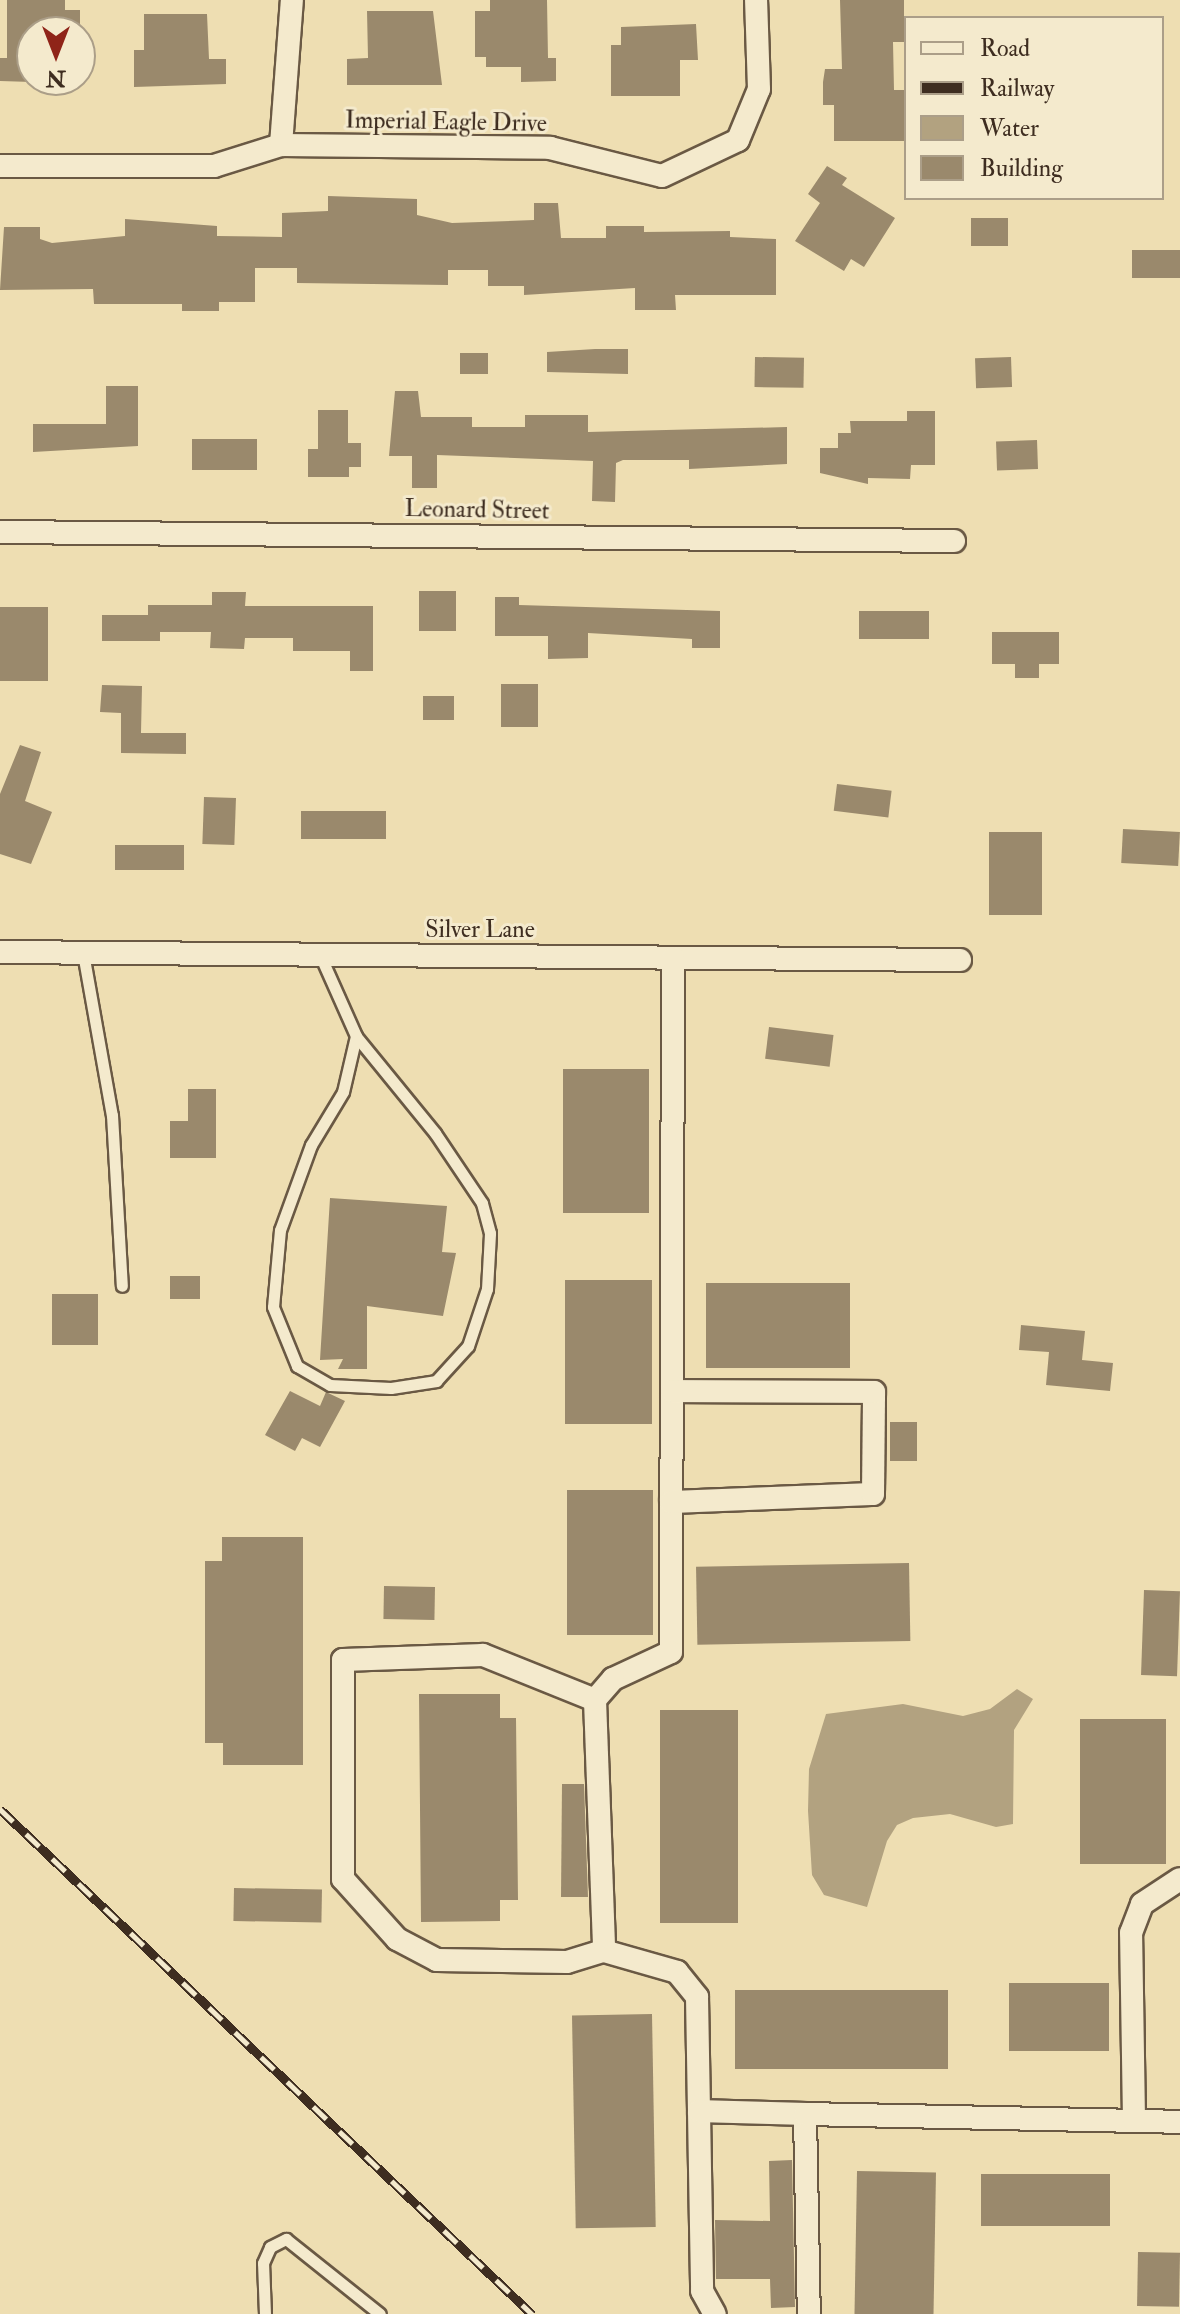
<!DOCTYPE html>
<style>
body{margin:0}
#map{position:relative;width:1180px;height:2314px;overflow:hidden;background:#eedeb2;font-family:"IM FELL Double Pica",serif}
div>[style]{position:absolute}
.water>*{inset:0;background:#b2a280}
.building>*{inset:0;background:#9a896c;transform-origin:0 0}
.roads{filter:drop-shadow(2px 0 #6a5944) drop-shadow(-2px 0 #6a5944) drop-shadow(0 2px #6a5944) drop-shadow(0 -2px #6a5944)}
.lane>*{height:11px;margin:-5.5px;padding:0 5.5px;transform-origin:5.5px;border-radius:5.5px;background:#f4eacd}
.street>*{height:22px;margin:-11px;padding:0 11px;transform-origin:11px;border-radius:11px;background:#f4eacd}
.rail>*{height:9px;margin-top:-4.5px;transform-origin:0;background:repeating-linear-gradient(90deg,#f4eacd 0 18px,#3e2d20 0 36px);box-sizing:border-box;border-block:2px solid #3e2d20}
span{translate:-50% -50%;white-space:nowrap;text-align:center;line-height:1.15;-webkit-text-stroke:6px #f4eacd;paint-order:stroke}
.street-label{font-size:24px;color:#3e2d20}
.legend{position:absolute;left:904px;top:16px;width:260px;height:184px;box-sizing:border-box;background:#f4eacd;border:2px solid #ab9e88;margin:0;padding:10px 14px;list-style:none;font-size:24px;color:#3e2d20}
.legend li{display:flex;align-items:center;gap:16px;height:40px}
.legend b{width:40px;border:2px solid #ab9e88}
.north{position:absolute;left:16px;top:16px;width:80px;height:80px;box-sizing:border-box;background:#f4eacd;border:2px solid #ab9e88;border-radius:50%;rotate:180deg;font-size:22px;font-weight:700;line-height:32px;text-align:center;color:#3e2d20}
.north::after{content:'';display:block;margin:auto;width:28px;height:36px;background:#8f2418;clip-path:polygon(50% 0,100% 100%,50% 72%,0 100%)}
</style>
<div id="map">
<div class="water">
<i style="clip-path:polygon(1017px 1689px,1033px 1699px,1014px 1730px,1013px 1824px,996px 1827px,950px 1814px,913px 1818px,897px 1825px,887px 1841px,867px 1907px,824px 1895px,812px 1875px,808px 1811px,809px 1769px,826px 1714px,903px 1704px,963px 1716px,990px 1709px)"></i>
</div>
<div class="building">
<i style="clip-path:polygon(7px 0,65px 0,65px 10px,80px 10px,80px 32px,32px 32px,32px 82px,0 81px,0 58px,7px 58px)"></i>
<i style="clip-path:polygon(490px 0,547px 0,548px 58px,556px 58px,556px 81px,521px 82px,521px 67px,486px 67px,486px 57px,475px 57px,475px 11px,490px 11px)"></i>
<i style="clip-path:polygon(840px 0,904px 0,904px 42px,893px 42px,894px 90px,904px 90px,904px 141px,834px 141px,834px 105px,823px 105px,823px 82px,825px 69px,842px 69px)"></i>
<i style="clip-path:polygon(367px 11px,433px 11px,442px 85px,347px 85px,347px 59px,368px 58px)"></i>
<i style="clip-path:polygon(144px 14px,207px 14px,209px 59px,226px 59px,226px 84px,134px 87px,134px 50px,144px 50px)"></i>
<i style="clip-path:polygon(696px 24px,698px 60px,680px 60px,680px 96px,611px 96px,611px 45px,621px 45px,621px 27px)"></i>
<i style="clip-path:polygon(827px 166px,847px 178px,842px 185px,895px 218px,864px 267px,851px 259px,844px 271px,795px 241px,820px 203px,808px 194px)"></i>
<i style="clip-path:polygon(328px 196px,417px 199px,417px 215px,452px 223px,534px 220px,534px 203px,558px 203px,561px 238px,606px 238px,606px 226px,644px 226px,644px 232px,730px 231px,730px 237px,776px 239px,776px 295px,675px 295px,676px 310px,635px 310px,635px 288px,524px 295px,524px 286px,488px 286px,488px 270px,448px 270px,448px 285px,297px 283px,297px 268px,255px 268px,255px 302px,219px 302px,219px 311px,182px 311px,182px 304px,94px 304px,93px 289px,0 290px,4px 227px,40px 227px,40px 239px,52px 243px,125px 236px,125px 219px,217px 226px,217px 236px,282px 237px,282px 213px,328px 211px)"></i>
<i style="left:971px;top:218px;width:37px;height:28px"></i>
<i style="left:1180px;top:250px;width:28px;height:48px;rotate:90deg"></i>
<i style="clip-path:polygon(595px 349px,628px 349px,628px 374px,547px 372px,547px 352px)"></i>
<i style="left:460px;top:353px;width:28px;height:21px"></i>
<i style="left:755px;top:357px;width:49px;height:30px;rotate:1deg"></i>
<i style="left:1011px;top:357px;width:30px;height:36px;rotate:88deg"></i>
<i style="clip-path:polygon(106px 386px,138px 386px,138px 446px,33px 452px,33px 424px,106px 424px)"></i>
<i style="clip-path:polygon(395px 391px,418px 391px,421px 417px,472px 417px,472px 427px,525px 427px,525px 415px,588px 415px,588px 432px,787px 427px,787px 464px,689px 469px,689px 460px,623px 460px,616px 463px,615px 502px,592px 501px,593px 461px,437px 455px,437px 488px,412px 488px,412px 456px,389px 456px)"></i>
<i style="clip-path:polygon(318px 410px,348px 410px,348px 443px,361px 443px,361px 467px,349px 467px,349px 477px,308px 477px,308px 449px,318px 449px)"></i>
<i style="clip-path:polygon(907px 411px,935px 411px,935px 465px,911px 465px,910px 479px,868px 478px,868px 484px,820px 473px,820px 448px,838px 448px,838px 433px,851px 433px,850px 421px,907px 421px)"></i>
<i style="left:192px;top:439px;width:65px;height:31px"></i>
<i style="left:1037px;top:440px;width:29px;height:41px;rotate:88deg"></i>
<i style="left:419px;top:591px;width:37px;height:40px"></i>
<i style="clip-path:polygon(212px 592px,246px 592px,245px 606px,373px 606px,373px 671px,350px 671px,350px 651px,293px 651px,293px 638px,245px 638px,244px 649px,210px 648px,211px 632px,160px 632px,160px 641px,102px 641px,102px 615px,148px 615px,148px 605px,212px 605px)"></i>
<i style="clip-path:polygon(495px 597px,519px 597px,519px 605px,720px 611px,720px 648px,692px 648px,692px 639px,588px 633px,588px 658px,548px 659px,548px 636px,495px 636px)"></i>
<i style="left:0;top:607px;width:48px;height:74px"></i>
<i style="left:859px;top:611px;width:70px;height:28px"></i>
<i style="clip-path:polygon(992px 632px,1059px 632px,1059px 664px,1039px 664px,1039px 678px,1015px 678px,1015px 664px,992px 664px)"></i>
<i style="left:501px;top:684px;width:37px;height:43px"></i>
<i style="clip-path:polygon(102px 685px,142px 686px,141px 733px,186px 733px,186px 754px,121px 753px,121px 713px,100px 712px)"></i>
<i style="left:454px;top:696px;width:24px;height:31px;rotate:90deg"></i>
<i style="clip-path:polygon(20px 745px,41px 752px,25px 801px,52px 812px,31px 864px,0 854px,0 794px)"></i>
<i style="left:837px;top:784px;width:55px;height:27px;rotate:7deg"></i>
<i style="left:204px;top:797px;width:32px;height:47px;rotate:2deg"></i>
<i style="left:301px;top:811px;width:85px;height:28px"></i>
<i style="left:1123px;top:829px;width:57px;height:34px;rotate:3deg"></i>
<i style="left:989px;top:832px;width:53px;height:83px"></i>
<i style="left:115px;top:845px;width:69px;height:25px"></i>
<i style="left:769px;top:1027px;width:65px;height:32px;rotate:7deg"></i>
<i style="left:649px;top:1069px;width:144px;height:86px;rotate:90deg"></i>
<i style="clip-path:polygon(188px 1089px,216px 1089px,216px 1158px,170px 1158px,170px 1121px,188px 1121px)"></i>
<i style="clip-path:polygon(330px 1198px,447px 1206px,442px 1252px,456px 1253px,443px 1316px,367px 1306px,367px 1369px,338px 1369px,343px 1359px,320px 1360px)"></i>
<i style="left:170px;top:1276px;width:30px;height:23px"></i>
<i style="left:565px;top:1280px;width:87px;height:144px"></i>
<i style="left:850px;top:1283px;width:85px;height:144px;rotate:90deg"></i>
<i style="left:52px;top:1294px;width:46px;height:51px"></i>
<i style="clip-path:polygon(1021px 1325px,1085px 1331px,1082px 1360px,1113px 1363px,1110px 1391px,1046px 1385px,1049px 1352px,1019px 1350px)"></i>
<i style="clip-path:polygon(290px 1391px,320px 1406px,326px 1392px,345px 1401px,320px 1447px,302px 1438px,295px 1451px,265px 1435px)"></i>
<i style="left:890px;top:1422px;width:27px;height:39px"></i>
<i style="left:567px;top:1490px;width:86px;height:145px"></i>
<i style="clip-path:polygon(222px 1537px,303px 1537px,303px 1765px,223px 1765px,223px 1743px,205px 1743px,205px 1561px,222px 1561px)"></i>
<i style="left:909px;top:1563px;width:78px;height:213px;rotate:89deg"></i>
<i style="left:384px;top:1586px;width:51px;height:33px;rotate:1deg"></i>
<i style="left:1144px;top:1590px;width:36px;height:85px;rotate:2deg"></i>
<i style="clip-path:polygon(419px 1694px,500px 1694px,500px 1718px,516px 1718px,518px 1900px,500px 1900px,500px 1921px,421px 1922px)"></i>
<i style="left:660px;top:1710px;width:78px;height:213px"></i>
<i style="left:1166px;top:1719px;width:145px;height:86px;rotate:90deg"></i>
<i style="clip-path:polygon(562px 1784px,584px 1784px,588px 1897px,561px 1897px)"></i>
<i style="left:234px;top:1888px;width:88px;height:33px;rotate:1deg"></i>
<i style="left:1109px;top:1983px;width:68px;height:100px;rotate:90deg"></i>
<i style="left:735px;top:1990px;width:213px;height:79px"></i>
<i style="left:652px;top:2014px;width:213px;height:80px;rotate:89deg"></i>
<i style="clip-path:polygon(792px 2160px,795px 2307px,771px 2308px,770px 2279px,716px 2279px,715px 2220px,770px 2221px,769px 2161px)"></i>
<i style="left:857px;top:2171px;width:79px;height:143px;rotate:1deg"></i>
<i style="left:981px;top:2174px;width:129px;height:52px"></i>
<i style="left:1138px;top:2252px;width:42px;height:54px;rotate:1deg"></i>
</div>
<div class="roads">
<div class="lane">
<i style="left:83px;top:953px;width:165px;rotate:79.9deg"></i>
<i style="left:112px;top:1115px;width:171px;rotate:86.7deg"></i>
<i style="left:320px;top:955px;width:89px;rotate:66deg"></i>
<i style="left:356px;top:1036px;width:57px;rotate:103.1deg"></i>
<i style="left:343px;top:1092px;width:62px;rotate:121.1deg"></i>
<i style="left:311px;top:1145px;width:90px;rotate:110deg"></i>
<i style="left:280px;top:1230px;width:77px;rotate:95.2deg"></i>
<i style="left:273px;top:1307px;width:64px;rotate:67.9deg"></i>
<i style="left:297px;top:1366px;width:38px;rotate:30deg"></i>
<i style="left:330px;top:1385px;width:61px;rotate:2.8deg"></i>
<i style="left:391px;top:1388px;width:46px;rotate:-8.8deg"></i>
<i style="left:436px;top:1381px;width:47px;rotate:-47.6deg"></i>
<i style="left:468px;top:1346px;width:60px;rotate:-71.6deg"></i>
<i style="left:487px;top:1289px;width:56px;rotate:-86.9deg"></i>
<i style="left:490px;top:1233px;width:31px;rotate:-105deg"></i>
<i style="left:482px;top:1203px;width:84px;rotate:-123.9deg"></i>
<i style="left:435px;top:1133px;width:125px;rotate:-129.2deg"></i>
<i style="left:265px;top:2314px;width:51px;rotate:-92.2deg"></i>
<i style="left:263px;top:2263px;width:17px;rotate:-66deg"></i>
<i style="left:270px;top:2247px;width:18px;rotate:-27deg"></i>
<i style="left:286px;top:2239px;width:120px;rotate:38.6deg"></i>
</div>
<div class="street">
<i style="left:281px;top:145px;width:145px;rotate:-85.7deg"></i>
<i style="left:0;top:166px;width:214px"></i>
<i style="left:214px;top:166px;width:70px;rotate:-17.4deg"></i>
<i style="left:281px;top:145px;width:269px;rotate:0.6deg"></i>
<i style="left:550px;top:148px;width:115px;rotate:14deg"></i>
<i style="left:662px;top:176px;width:84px;rotate:-25.3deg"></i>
<i style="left:738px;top:140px;width:55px;rotate:-67.6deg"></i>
<i style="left:759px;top:89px;width:89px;rotate:-91.9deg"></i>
<i style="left:0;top:532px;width:954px;rotate:0.54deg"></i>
<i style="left:0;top:952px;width:960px;rotate:0.48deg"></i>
<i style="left:673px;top:958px;width:694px;rotate:90.17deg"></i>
<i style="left:671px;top:1652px;width:64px;rotate:155deg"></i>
<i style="left:613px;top:1679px;width:28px;rotate:131deg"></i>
<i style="left:595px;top:1700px;width:251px;rotate:87.9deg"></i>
<i style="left:604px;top:1951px;width:76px;rotate:16deg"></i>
<i style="left:677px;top:1972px;width:32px;rotate:51deg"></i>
<i style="left:697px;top:1997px;width:294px;rotate:89deg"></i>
<i style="left:702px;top:2291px;width:26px;rotate:61deg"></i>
<i style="left:671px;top:1502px;width:202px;rotate:-2.3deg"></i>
<i style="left:873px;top:1494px;width:102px;rotate:-89.4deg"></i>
<i style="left:874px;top:1392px;width:202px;rotate:-179.7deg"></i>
<i style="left:595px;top:1700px;width:121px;rotate:-158.1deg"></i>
<i style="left:483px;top:1655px;width:140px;rotate:178deg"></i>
<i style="left:343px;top:1660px;width:219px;rotate:90deg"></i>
<i style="left:343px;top:1879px;width:81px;rotate:48deg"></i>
<i style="left:397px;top:1939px;width:45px;rotate:27.7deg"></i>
<i style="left:437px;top:1960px;width:130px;rotate:0.9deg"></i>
<i style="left:567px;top:1962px;width:39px;rotate:-17deg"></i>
<i style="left:699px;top:2111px;width:106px;rotate:1.6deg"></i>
<i style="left:805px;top:2114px;width:200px;rotate:88.9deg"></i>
<i style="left:805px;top:2114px;width:375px;rotate:1.2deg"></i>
<i style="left:1134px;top:2120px;width:187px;rotate:-90.9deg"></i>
<i style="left:1131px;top:1933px;width:31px;rotate:-69deg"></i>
<i style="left:1142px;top:1904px;width:45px;rotate:-33.3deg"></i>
</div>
</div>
<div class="rail">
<i style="left:0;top:1809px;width:734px;rotate:43.51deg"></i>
</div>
<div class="street-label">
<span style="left:446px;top:122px;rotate:1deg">Imperial Eagle Drive</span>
<span style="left:477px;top:510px;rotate:1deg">Leonard Street</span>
<span style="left:480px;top:930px">Silver Lane</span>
</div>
<ul class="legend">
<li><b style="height:10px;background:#f4eacd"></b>Road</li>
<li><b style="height:10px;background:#3e2d20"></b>Railway</li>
<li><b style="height:22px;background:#b2a280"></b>Water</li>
<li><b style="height:22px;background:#9a896c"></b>Building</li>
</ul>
<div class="north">N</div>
</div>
